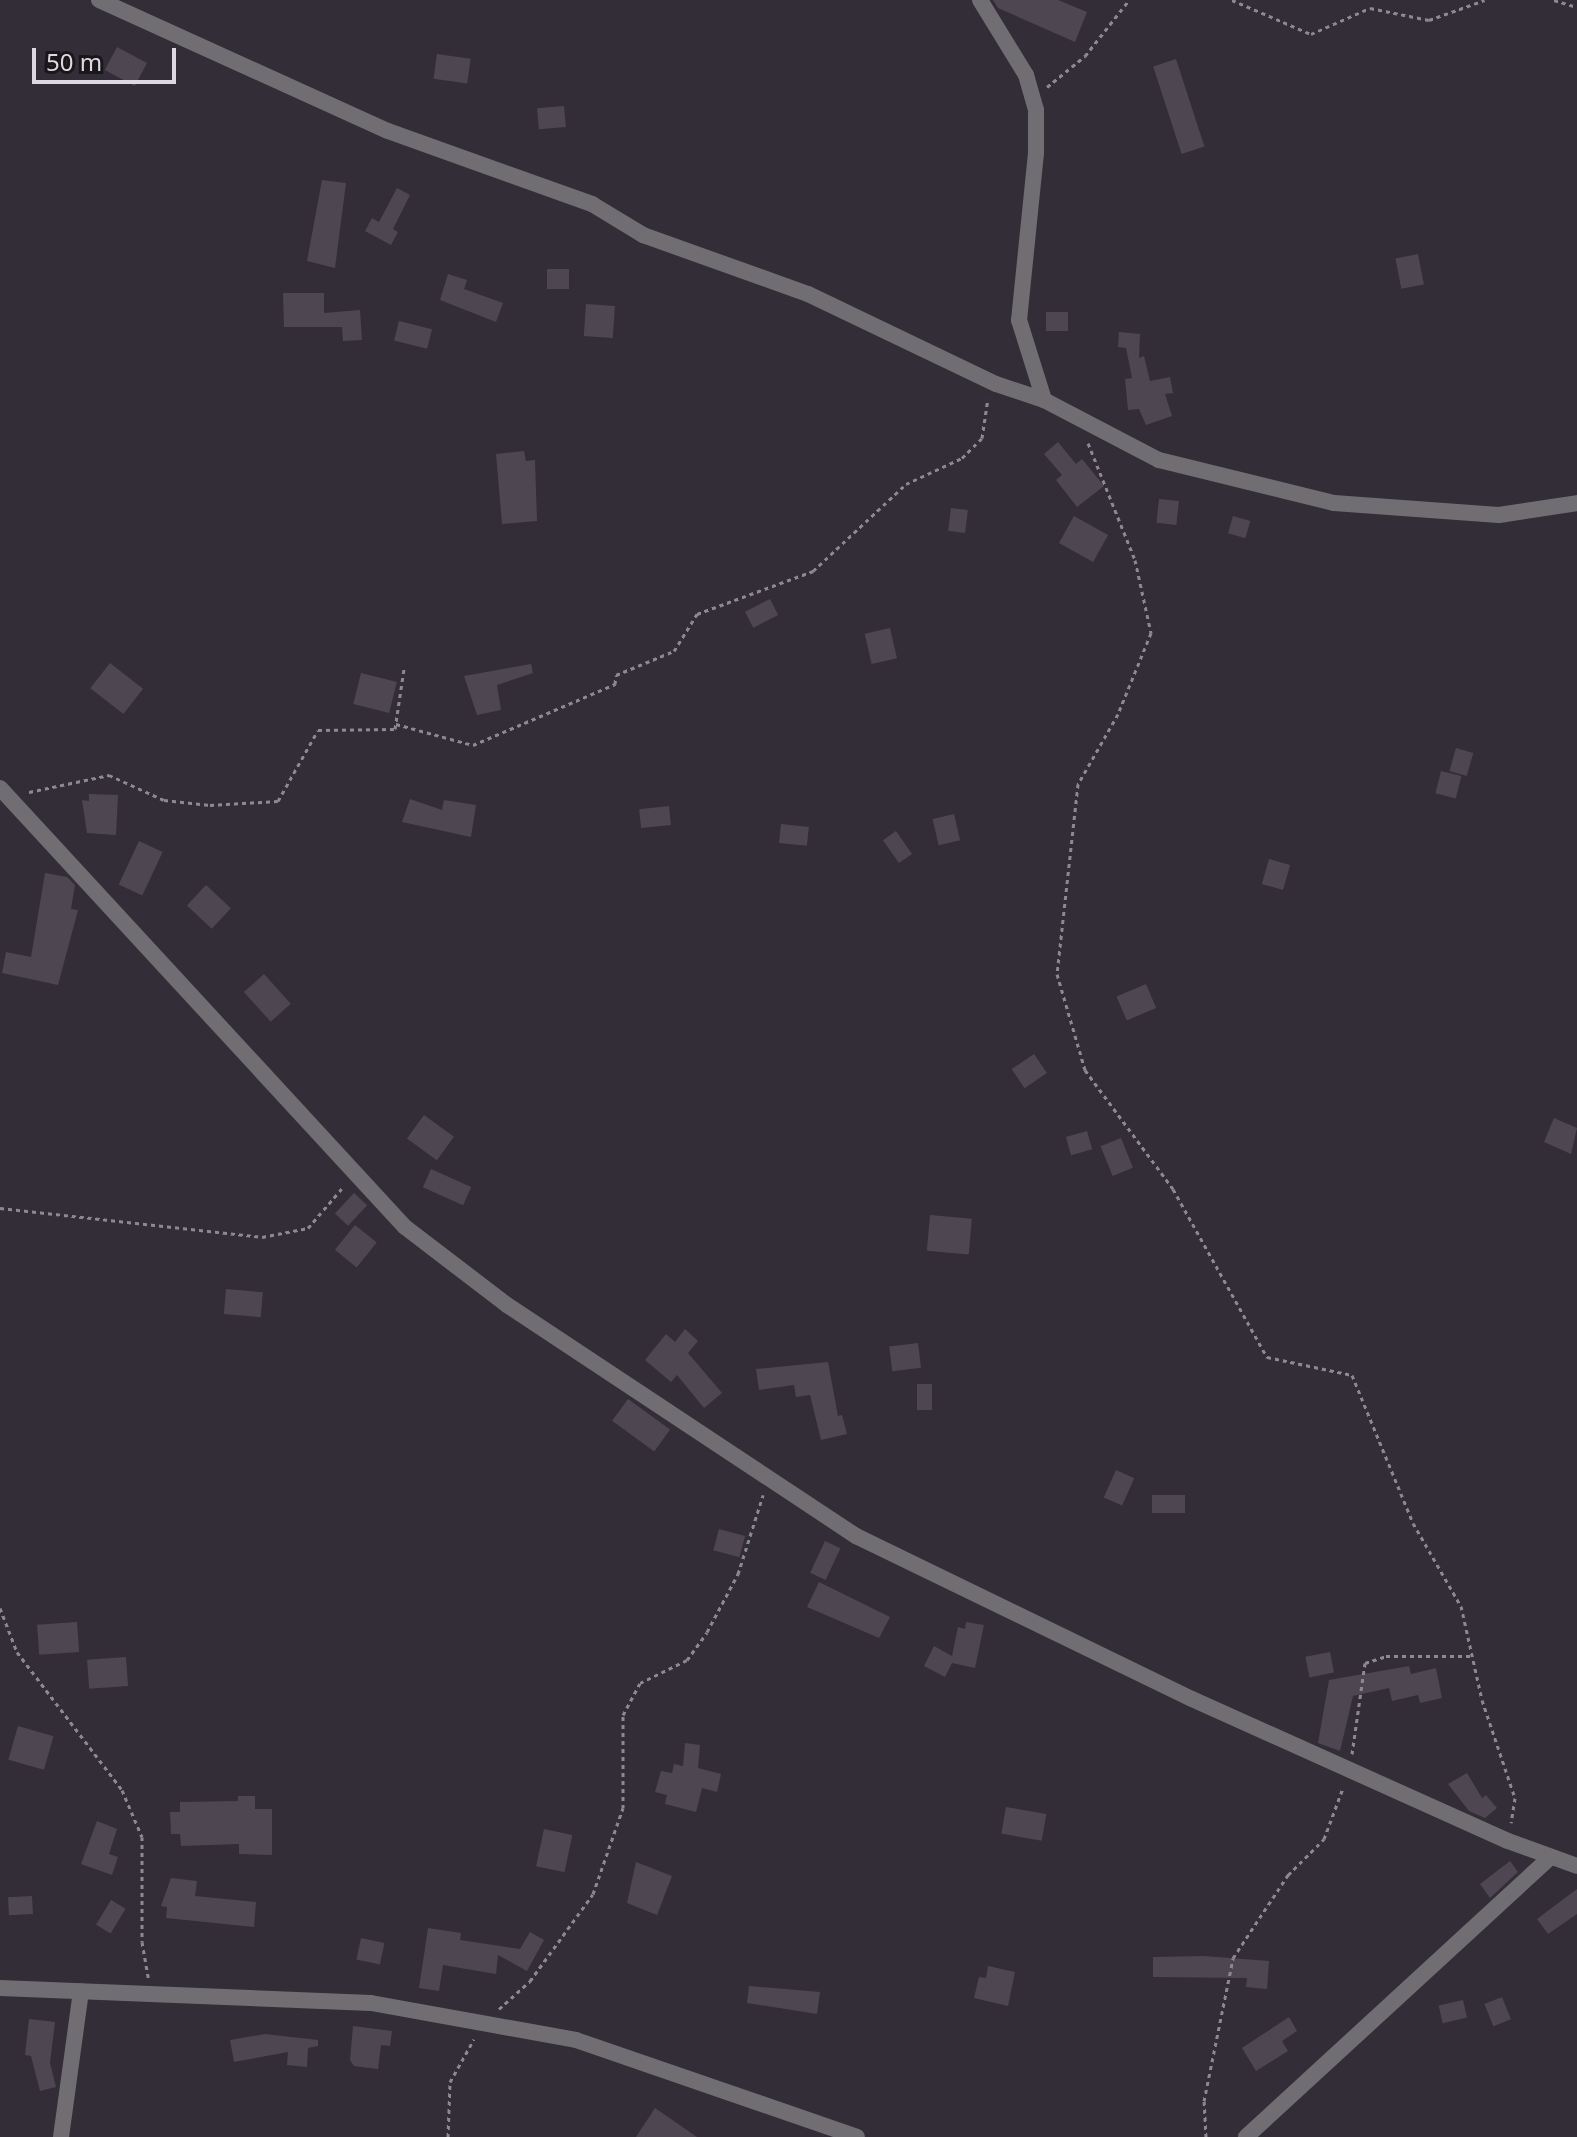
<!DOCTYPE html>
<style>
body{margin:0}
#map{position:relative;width:1577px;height:2137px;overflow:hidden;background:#332d37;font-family:"Noto Sans",sans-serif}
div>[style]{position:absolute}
.building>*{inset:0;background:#4e4752;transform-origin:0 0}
.path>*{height:3px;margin-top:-1.5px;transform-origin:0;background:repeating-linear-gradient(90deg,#8d8991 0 4px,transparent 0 8px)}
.street>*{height:16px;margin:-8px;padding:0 8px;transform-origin:8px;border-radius:8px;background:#716e73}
span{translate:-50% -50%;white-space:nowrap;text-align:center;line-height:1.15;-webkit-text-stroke:8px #1a171b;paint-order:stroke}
.scale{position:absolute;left:32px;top:48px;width:144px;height:36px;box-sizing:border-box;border:4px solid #ddd9e0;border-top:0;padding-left:10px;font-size:24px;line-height:28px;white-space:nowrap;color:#ddd9e0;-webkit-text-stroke:6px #1a171b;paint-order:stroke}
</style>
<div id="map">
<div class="building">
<i style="clip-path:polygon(993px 0,1058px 0,1087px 12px,1075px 42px,998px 8px)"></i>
<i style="left:117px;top:47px;width:34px;height:26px;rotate:28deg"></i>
<i style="left:437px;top:54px;width:34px;height:25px;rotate:8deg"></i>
<i style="left:1176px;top:59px;width:92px;height:24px;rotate:72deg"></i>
<i style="left:564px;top:106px;width:21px;height:27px;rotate:85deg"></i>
<i style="clip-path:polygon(322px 180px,346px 183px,335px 268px,307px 261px)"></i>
<i style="clip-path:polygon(397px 188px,410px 195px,393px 229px,398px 232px,391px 245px,365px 231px,372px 218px,379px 222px)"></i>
<i style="left:1418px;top:254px;width:31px;height:23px;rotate:79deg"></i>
<i style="left:569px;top:269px;width:20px;height:22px;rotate:90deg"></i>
<i style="clip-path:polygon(448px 274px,467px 280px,464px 289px,503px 303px,496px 322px,440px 300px)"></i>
<i style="clip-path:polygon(283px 293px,324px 293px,324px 313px,360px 310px,362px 340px,343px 341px,342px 327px,284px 327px)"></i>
<i style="left:586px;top:304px;width:29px;height:32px;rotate:4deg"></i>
<i style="left:1046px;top:312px;width:22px;height:19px"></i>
<i style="left:399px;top:321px;width:34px;height:20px;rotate:14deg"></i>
<i style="clip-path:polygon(1119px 332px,1140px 334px,1139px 358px,1144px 356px,1150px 381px,1170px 377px,1173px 393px,1165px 394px,1172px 416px,1146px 425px,1139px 409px,1128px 410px,1125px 379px,1132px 378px,1126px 348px,1118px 347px)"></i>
<i style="clip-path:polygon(1058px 442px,1076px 464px,1082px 459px,1104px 486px,1077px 507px,1056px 480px,1062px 475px,1044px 454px)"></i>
<i style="clip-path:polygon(524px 451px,526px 461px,535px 460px,537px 521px,502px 524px,496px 454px)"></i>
<i style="left:1159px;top:499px;width:20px;height:24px;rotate:6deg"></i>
<i style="left:951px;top:508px;width:17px;height:23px;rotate:7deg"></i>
<i style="left:1074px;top:516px;width:39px;height:31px;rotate:29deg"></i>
<i style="left:1233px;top:516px;width:18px;height:18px;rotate:16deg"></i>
<i style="left:770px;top:599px;width:18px;height:28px;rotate:63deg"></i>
<i style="left:890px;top:628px;width:31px;height:26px;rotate:77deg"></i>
<i style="left:110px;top:663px;width:42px;height:32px;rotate:38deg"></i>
<i style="clip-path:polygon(531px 664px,533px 673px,497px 685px,501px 710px,477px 715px,464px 676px)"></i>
<i style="left:361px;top:673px;width:37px;height:32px;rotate:14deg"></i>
<i style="left:1456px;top:748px;width:18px;height:24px;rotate:16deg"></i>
<i style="left:1441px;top:771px;width:21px;height:23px;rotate:14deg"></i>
<i style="clip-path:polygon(89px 794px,118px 795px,116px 835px,87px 833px,82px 800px,89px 801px)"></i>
<i style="clip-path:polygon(410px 799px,442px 810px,444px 800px,476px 805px,471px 837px,402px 822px)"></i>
<i style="left:669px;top:806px;width:19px;height:30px;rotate:84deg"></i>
<i style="left:954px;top:814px;width:27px;height:22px;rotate:77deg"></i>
<i style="left:781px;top:824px;width:28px;height:19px;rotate:6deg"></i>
<i style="left:896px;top:831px;width:28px;height:16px;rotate:55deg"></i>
<i style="left:139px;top:841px;width:26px;height:48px;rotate:25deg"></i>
<i style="left:1269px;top:859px;width:22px;height:26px;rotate:16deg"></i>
<i style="clip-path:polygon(45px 873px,67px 877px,75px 885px,71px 909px,78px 910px,58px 985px,2px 973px,6px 952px,31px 957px)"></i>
<i style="left:206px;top:885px;width:34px;height:28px;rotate:43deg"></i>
<i style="left:264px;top:974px;width:40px;height:27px;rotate:48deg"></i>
<i style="left:1146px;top:984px;width:26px;height:32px;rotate:67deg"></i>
<i style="left:1034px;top:1054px;width:23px;height:27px;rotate:56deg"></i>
<i style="left:424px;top:1115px;width:37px;height:29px;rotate:36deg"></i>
<i style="clip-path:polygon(1554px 1118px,1577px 1128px,1571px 1154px,1544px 1142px)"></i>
<i style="left:1087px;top:1131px;width:19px;height:22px;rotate:74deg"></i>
<i style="left:1121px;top:1138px;width:32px;height:22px;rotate:68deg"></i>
<i style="left:431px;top:1169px;width:44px;height:20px;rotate:24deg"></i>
<i style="left:354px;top:1193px;width:18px;height:28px;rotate:43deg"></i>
<i style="left:930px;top:1215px;width:42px;height:36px;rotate:5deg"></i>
<i style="left:355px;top:1225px;width:28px;height:32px;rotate:39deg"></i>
<i style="left:226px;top:1289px;width:37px;height:25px;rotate:5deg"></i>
<i style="clip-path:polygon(685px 1329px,698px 1341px,688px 1353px,722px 1393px,704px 1408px,677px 1375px,671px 1382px,645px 1360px,666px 1334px,675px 1342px)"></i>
<i style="left:918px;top:1343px;width:25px;height:29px;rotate:83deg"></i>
<i style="clip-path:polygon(828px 1362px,838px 1416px,842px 1415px,847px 1434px,821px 1440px,810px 1395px,796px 1397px,794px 1385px,759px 1390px,756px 1369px)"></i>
<i style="left:917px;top:1384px;width:15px;height:26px"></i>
<i style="left:628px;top:1399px;width:52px;height:27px;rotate:36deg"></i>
<i style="left:1116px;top:1470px;width:20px;height:30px;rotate:24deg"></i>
<i style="left:1185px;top:1495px;width:18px;height:33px;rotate:90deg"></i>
<i style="left:719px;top:1529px;width:27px;height:22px;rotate:15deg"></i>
<i style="left:825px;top:1541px;width:17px;height:35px;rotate:25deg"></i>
<i style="clip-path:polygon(819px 1582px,890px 1617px,879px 1638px,807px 1607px)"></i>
<i style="left:77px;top:1622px;width:30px;height:40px;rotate:86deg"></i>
<i style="clip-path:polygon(966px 1622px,984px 1625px,975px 1668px,952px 1663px,945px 1677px,924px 1666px,934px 1646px,952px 1656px,958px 1627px,965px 1629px)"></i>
<i style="left:1330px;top:1652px;width:21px;height:25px;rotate:79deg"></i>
<i style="left:126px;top:1657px;width:29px;height:39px;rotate:86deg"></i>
<i style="clip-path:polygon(1409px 1666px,1411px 1674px,1436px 1668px,1442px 1698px,1420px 1703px,1418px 1695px,1392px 1701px,1389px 1688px,1353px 1696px,1340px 1751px,1318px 1743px,1329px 1680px)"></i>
<i style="left:18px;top:1726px;width:37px;height:35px;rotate:16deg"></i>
<i style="clip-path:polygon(685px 1743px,700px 1745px,698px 1768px,721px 1774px,717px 1792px,702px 1788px,696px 1812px,665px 1804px,667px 1795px,655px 1792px,661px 1771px,672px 1773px,674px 1764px,683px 1766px)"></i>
<i style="clip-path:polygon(1467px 1773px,1482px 1798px,1486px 1795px,1497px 1808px,1485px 1818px,1469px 1811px,1448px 1784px)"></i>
<i style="clip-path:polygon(238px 1796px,255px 1796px,255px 1809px,272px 1809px,272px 1855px,239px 1854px,239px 1844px,181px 1846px,180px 1834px,171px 1834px,170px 1812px,180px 1812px,180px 1802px,238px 1801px)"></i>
<i style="left:1006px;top:1807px;width:41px;height:27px;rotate:10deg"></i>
<i style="clip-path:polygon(97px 1821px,117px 1829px,109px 1854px,118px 1857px,112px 1875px,81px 1864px)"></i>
<i style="left:544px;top:1829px;width:29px;height:38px;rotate:12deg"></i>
<i style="clip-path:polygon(1510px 1861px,1518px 1872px,1490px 1898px,1480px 1884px)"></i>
<i style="clip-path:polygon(636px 1862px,672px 1876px,657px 1915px,627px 1903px)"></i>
<i style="clip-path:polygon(171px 1878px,197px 1881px,195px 1896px,256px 1902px,254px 1927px,166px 1918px,167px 1907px,161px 1906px)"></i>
<i style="clip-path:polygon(1577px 1889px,1577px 1914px,1548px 1934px,1537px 1919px)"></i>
<i style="left:32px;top:1896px;width:18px;height:24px;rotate:87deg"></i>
<i style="left:111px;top:1900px;width:17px;height:29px;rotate:31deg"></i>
<i style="clip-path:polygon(428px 1928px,461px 1933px,460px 1940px,520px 1949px,530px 1932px,544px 1940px,527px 1971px,498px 1955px,496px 1974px,443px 1965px,439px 1991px,419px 1988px)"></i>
<i style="left:361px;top:1938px;width:24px;height:22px;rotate:12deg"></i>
<i style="clip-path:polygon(1204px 1956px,1269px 1961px,1267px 1989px,1246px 1987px,1247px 1978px,1153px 1977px,1153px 1957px)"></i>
<i style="clip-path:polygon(988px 1966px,1015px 1972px,1008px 2006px,974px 1998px,979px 1977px,986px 1978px)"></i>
<i style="clip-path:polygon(749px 1986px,820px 1992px,817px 2014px,747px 2003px)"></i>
<i style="left:1502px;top:1997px;width:24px;height:19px;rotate:68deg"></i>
<i style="left:1463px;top:2000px;width:18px;height:25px;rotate:77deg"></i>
<i style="clip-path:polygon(1289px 2017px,1297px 2031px,1282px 2041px,1288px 2051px,1256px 2071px,1242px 2048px)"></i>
<i style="clip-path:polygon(29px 2019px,55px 2022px,50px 2063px,56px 2087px,40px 2091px,31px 2056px,25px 2055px)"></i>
<i style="clip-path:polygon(353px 2026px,392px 2031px,390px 2046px,381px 2045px,378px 2069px,354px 2066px,350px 2060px)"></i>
<i style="clip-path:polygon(265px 2034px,318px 2040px,318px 2046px,308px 2048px,307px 2067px,287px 2065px,288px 2052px,234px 2062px,230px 2040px)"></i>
<i style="clip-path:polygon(655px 2108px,697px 2137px,636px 2137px)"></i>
</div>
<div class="path">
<i style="left:1232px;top:0;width:86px;rotate:23.3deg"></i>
<i style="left:1311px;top:34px;width:64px;rotate:-23.8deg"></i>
<i style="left:1370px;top:8px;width:60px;rotate:11.5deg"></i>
<i style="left:1429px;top:20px;width:59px;rotate:-19.7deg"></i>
<i style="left:1554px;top:0;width:24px;rotate:17deg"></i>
<i style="left:1047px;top:87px;width:49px;rotate:-39.2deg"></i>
<i style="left:1085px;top:56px;width:71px;rotate:-51.8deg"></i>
<i style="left:1088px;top:443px;width:126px;rotate:68.1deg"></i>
<i style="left:1135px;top:560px;width:75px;rotate:77.6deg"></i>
<i style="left:1151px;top:633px;width:87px;rotate:112.2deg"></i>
<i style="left:1118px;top:714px;width:81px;rotate:119.7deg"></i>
<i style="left:1078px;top:784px;width:191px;rotate:96.3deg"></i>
<i style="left:1057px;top:974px;width:100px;rotate:73.7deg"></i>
<i style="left:1085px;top:1070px;width:148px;rotate:53.5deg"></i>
<i style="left:1173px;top:1189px;width:193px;rotate:60.8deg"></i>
<i style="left:1267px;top:1357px;width:87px;rotate:12deg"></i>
<i style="left:1352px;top:1375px;width:160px;rotate:67.6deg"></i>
<i style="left:1413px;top:1523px;width:96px;rotate:60deg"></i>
<i style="left:1461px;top:1606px;width:96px;rotate:77.4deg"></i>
<i style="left:1482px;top:1700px;width:103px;rotate:71.4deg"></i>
<i style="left:1515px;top:1798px;width:25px;rotate:99deg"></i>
<i style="left:396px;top:724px;width:80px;rotate:15.3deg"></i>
<i style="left:473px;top:745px;width:155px;rotate:-23.2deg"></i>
<i style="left:615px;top:684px;width:9px;rotate:-84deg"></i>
<i style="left:616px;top:675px;width:63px;rotate:-22.5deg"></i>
<i style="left:674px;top:651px;width:44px;rotate:-58.1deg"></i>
<i style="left:697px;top:614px;width:124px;rotate:-20.3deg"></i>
<i style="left:813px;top:571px;width:127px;rotate:-43.1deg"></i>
<i style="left:906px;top:484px;width:62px;rotate:-24.9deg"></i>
<i style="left:962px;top:458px;width:28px;rotate:-45deg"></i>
<i style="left:982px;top:438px;width:40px;rotate:-81.5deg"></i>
<i style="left:29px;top:792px;width:82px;rotate:-12deg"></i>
<i style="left:109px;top:775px;width:60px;rotate:24.4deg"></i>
<i style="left:164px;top:800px;width:46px;rotate:6.2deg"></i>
<i style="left:210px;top:805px;width:68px;rotate:-3.4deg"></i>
<i style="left:278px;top:801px;width:81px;rotate:-60.6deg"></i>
<i style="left:318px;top:730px;width:77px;rotate:-0.7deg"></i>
<i style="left:395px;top:729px;width:61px;rotate:-81.5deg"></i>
<i style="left:0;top:1208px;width:264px;rotate:6.3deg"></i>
<i style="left:262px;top:1237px;width:47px;rotate:-11.1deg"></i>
<i style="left:308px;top:1228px;width:54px;rotate:-49.5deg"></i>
<i style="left:0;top:1608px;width:47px;rotate:68.9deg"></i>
<i style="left:17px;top:1652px;width:173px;rotate:52.7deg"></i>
<i style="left:122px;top:1790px;width:51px;rotate:66.9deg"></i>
<i style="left:142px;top:1837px;width:105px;rotate:90deg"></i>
<i style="left:142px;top:1942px;width:36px;rotate:80deg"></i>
<i style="left:1352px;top:1754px;width:92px;rotate:-81.9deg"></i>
<i style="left:1365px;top:1663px;width:22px;rotate:-18deg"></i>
<i style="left:1386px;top:1656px;width:86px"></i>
<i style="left:499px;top:2009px;width:42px;rotate:-42.1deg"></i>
<i style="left:530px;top:1981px;width:107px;rotate:-54.1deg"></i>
<i style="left:593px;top:1894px;width:91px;rotate:-70.8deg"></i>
<i style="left:623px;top:1808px;width:93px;rotate:-90deg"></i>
<i style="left:623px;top:1715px;width:36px;rotate:-62deg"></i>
<i style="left:640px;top:1683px;width:52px;rotate:-26.1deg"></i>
<i style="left:687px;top:1660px;width:34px;rotate:-54deg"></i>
<i style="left:707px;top:1632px;width:66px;rotate:-61.9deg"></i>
<i style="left:738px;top:1574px;width:83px;rotate:-72.4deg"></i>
<i style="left:448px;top:2137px;width:55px;rotate:-87.9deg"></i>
<i style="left:450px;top:2082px;width:49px;rotate:-60.8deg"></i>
<i style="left:1206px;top:2137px;width:36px;rotate:-93deg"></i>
<i style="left:1204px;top:2101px;width:146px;rotate:-78.5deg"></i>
<i style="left:1233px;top:1958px;width:100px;rotate:-56.5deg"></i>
<i style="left:1288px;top:1875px;width:51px;rotate:-45deg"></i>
<i style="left:1324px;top:1839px;width:54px;rotate:-69.6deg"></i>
</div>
<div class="street">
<i style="left:99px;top:0;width:317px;rotate:24.4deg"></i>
<i style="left:388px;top:131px;width:217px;rotate:19.7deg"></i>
<i style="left:592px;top:204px;width:60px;rotate:31.3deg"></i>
<i style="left:643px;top:235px;width:175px;rotate:19.7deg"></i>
<i style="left:808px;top:294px;width:208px;rotate:25.6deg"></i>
<i style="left:996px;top:384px;width:51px;rotate:18.4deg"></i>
<i style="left:1044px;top:400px;width:130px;rotate:27.6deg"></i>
<i style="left:1159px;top:460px;width:180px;rotate:13.8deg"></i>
<i style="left:1334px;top:503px;width:165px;rotate:4.2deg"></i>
<i style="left:1499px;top:515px;width:79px;rotate:-8.7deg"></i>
<i style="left:980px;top:0;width:88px;rotate:58.5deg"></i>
<i style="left:1026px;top:75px;width:36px;rotate:74deg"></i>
<i style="left:1036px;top:110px;width:43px;rotate:90deg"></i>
<i style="left:1036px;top:153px;width:168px;rotate:95.8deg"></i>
<i style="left:1019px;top:320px;width:84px;rotate:72.6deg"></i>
<i style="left:0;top:788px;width:597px;rotate:47.31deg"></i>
<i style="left:405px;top:1227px;width:128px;rotate:37.4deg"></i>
<i style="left:507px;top:1305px;width:419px;rotate:33.5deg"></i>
<i style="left:856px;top:1536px;width:373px;rotate:25.9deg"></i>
<i style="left:1192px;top:1699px;width:346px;rotate:24.2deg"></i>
<i style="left:1508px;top:1841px;width:73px;rotate:19.9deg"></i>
<i style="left:0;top:1988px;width:371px;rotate:2.3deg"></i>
<i style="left:371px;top:2003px;width:208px;rotate:10.2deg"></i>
<i style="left:576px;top:2040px;width:297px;rotate:19deg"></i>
<i style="left:61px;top:2137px;width:147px;rotate:-82.2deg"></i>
<i style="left:1246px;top:2137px;width:414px;rotate:-42.6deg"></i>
</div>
<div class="scale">50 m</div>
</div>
